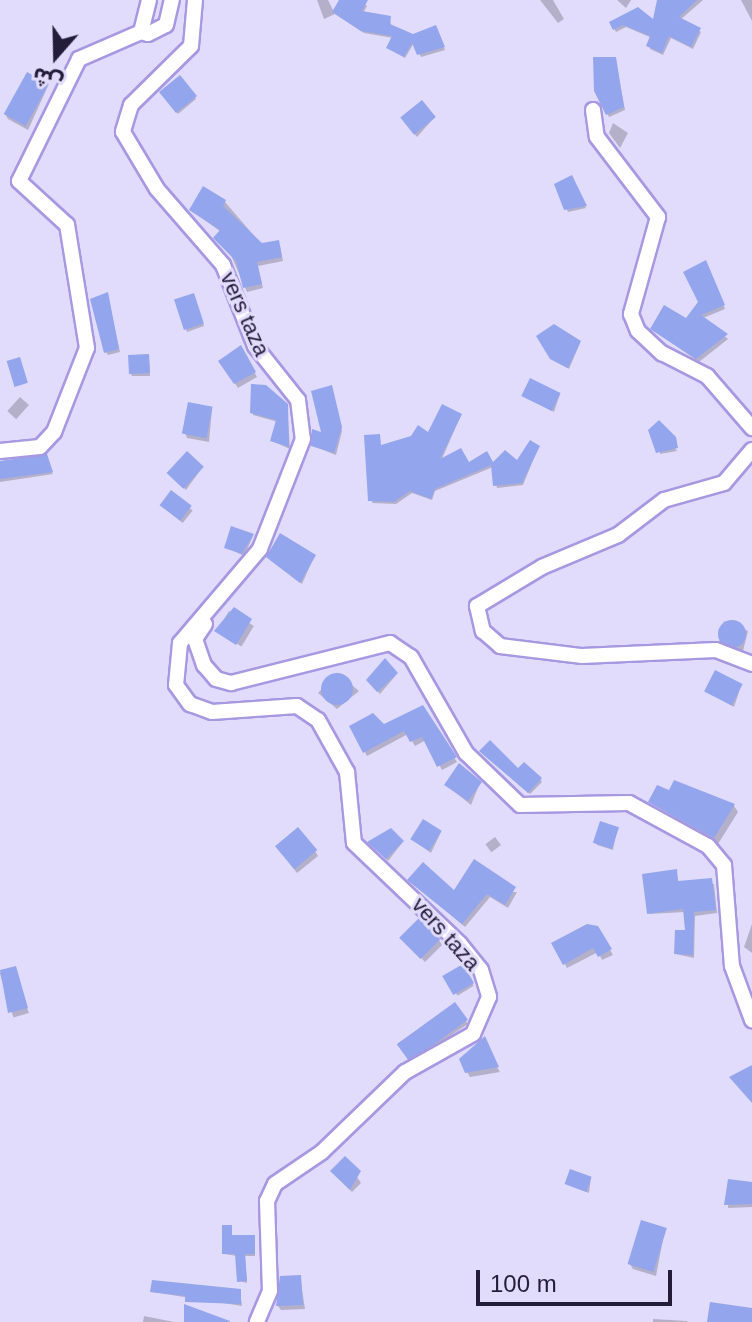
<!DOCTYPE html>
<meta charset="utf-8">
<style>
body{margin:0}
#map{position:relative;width:752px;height:1322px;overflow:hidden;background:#e2dcfc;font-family:Arial,"Noto Sans Arabic",sans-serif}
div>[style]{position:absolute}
.shadow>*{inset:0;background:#0003;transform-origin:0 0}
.building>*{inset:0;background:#93a5ed;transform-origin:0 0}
.round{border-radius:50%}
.roads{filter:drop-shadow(2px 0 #a798e2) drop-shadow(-2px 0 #a798e2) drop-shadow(0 2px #a798e2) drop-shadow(0 -2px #a798e2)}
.minor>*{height:14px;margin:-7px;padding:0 7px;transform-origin:7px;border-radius:7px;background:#fff}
span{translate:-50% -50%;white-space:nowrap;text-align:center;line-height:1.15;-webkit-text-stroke:6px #e2dcfc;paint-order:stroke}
.street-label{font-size:22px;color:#241d3a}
.north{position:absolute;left:16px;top:16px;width:80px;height:80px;-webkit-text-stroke:6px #e2dcfc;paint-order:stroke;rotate:200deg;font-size:22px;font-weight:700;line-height:32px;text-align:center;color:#241d3a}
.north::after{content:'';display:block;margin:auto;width:28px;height:36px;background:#241d3a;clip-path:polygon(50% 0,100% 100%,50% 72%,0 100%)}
.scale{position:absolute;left:476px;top:1270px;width:196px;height:36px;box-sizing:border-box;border:4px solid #241d3a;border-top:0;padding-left:10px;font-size:24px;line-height:28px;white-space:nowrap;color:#241d3a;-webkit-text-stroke:6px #e2dcfc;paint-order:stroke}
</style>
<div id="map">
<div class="shadow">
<i style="clip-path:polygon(317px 0,328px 0,334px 12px,341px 0,359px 0,367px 6px,363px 13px,390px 17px,391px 26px,413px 36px,435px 27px,445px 50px,421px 57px,414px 43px,405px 58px,388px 48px,393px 38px,364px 33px,335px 14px,324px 19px)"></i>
<i style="clip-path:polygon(540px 0,553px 0,564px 19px,558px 23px)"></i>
<i style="clip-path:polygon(617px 0,631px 0,626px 8px)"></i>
<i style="clip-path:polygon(659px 0,703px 0,680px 20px,701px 32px,693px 49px,671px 38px,663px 55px,650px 49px,652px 38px,626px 27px,616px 32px,611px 22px,654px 22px)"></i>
<i style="clip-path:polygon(741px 0,752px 0,752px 21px)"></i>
<i style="clip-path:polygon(616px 62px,625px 110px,609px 117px,596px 91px)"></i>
<i style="clip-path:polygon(48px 86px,28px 130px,8px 119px,5px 114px)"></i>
<i style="clip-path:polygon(163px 95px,195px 97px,196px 99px,178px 114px)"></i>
<i style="clip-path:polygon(434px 118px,417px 137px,404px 121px)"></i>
<i style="clip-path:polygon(613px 123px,628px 133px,620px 148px,609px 133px)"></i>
<i style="clip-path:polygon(571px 178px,586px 208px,568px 212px,556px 185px)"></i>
<i style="clip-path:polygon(225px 202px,262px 245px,280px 246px,283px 261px,258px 266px,263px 288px,247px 292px,221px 232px,191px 210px)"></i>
<i style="clip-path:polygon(708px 266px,725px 309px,703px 318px,728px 339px,699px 362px,652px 329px,687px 321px,701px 302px)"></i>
<i style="clip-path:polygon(108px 297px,120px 352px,108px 355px,106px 352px)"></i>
<i style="clip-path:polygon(195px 298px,204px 326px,187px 332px,186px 329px)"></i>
<i style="clip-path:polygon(538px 337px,580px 343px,569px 369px,554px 361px)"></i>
<i style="clip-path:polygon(241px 348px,257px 377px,238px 388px,221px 362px)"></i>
<i style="clip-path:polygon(149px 359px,150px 376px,132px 376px,131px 374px)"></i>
<i style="clip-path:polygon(253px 387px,287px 406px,290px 449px,272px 441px,278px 422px,253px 415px)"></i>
<i style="clip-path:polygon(332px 390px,342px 431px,336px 455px,313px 446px,323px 434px)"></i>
<i style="clip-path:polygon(560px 394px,554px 412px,524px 396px)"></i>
<i style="left:20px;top:397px;width:12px;height:19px;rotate:42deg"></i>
<i style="clip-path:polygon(212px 409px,209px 442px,187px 438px,185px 433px)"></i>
<i style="clip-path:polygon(461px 415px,441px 461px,468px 464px,486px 454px,493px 465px,517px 463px,538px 448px,523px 485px,497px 488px,493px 467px,435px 491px,432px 500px,412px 493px,396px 504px,372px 503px,381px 447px,428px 435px)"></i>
<i style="clip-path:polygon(658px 423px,677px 451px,660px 454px)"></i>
<i style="clip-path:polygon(45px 457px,53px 474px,0 482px,0 461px)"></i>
<i style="clip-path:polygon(202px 468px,186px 490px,171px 476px)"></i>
<i style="left:171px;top:493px;width:28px;height:16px;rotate:39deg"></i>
<i style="clip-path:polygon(253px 536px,244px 556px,226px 547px)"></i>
<i style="clip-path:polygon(314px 557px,302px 584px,270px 560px)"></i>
<i style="left:229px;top:611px;width:29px;height:24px;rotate:31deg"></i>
<i style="clip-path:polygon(724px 621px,748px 631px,743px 651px,719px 643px)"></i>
<i style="clip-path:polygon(337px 673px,359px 691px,337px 709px,318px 693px)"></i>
<i style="clip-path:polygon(397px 674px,380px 694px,370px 683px)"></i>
<i style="clip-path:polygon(741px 686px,734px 707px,706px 691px)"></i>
<i style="clip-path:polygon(422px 707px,457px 762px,442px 770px,426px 740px,415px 746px,408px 734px,367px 756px,351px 727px,383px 727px)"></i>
<i style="clip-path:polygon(483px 754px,540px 779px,542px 782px,530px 794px)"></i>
<i style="clip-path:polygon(480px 783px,471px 805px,446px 785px)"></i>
<i style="clip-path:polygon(650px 802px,734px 806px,738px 812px,718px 844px)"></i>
<i style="clip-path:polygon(617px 829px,613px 850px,597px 845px,596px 843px)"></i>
<i style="clip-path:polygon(441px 832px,431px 853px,412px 839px)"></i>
<i style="left:495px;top:837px;width:10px;height:12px;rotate:53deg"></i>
<i style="clip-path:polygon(402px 843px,388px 861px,371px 845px)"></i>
<i style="clip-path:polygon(280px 851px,315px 851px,318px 856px,297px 873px)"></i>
<i style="clip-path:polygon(675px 871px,679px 883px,714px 884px,717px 913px,695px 916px,694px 958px,676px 954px,688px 932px,685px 912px,649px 914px,644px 875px)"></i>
<i style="clip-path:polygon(409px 880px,455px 893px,517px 892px,508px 908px,490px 897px,465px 927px)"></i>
<i style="clip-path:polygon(752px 924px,752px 953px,744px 947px)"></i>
<i style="clip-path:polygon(597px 928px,613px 955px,602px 960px,598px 952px,567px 968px,554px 944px)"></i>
<i style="clip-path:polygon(402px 938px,439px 940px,442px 945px,425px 962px)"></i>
<i style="left:462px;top:967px;width:22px;height:19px;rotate:58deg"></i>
<i style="left:15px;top:968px;width:47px;height:16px;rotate:73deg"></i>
<i style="left:455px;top:1005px;width:23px;height:69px;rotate:56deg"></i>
<i style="clip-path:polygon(482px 1041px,500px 1072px,470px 1077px,467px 1072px)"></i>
<i style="clip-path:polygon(345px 1159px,361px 1183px,352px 1192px,334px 1174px)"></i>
<i style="clip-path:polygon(591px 1178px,589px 1193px,567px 1184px)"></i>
<i style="clip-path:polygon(730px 1181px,752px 1184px,752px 1207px,728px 1208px)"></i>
<i style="clip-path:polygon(231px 1227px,232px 1237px,255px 1239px,255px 1256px,245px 1256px,247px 1283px,239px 1281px,237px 1256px,224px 1254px)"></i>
<i style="clip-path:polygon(665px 1229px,656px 1276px,633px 1269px,630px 1264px)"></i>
<i style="clip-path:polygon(300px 1277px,305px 1309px,281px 1310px,278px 1306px)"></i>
<i style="clip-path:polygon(240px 1291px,242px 1306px,152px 1292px)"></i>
<i style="clip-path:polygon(144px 1316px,174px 1322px,143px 1322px)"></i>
<i style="clip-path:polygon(653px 1319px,687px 1321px,688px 1322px,653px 1322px)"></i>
</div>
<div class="building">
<i style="clip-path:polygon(339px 0,368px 0,362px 11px,391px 16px,390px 24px,413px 34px,436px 25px,445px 47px,417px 55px,412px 43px,404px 57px,386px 48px,392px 36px,361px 31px,332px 12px)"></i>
<i style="clip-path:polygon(657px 0,697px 0,679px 17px,701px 28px,691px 47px,669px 36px,662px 53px,646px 46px,650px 36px,623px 25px,613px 30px,609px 22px,638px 7px,653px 19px)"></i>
<i style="clip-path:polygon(593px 57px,616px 57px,624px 107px,606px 115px,594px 91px)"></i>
<i style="left:27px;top:72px;width:25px;height:48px;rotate:29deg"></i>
<i style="left:180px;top:75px;width:27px;height:27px;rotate:51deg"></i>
<i style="left:422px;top:100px;width:22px;height:28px;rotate:51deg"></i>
<i style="clip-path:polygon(572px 175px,587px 206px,564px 210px,554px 184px)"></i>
<i style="clip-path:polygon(203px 186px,226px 200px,223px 206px,262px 243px,279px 240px,282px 257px,257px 262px,262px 284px,243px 288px,236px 261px,213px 238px,220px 230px,189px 210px)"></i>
<i style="clip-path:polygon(706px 260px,725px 305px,701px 315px,728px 334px,696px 359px,650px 329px,664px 305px,686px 318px,698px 302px,683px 272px)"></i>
<i style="clip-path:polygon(108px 292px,119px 349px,104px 353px,90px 299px)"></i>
<i style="left:194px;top:293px;width:32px;height:21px;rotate:72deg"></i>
<i style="clip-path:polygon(554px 324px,581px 341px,568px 368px,550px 359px,536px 336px)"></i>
<i style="clip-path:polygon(241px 345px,256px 372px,234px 384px,218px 361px)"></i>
<i style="left:149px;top:354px;width:19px;height:21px;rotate:87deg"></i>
<i style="left:20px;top:357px;width:27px;height:14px;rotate:73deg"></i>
<i style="left:530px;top:378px;width:34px;height:20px;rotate:26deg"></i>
<i style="clip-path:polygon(251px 384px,266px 385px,288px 404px,289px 447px,270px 441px,276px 420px,250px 413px)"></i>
<i style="clip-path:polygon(332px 385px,342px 427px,334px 453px,311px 446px,312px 429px,321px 432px,311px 391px)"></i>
<i style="left:188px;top:402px;width:25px;height:32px;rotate:11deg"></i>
<i style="clip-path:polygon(442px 404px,462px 414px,440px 459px,461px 448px,469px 462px,487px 451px,493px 462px,505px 450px,517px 460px,530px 440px,540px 446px,522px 483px,493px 486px,491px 465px,435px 489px,431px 499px,410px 491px,394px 502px,368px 501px,364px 435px,380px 434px,381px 445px,411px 436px,418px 425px,428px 432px)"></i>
<i style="clip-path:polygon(659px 420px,676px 437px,678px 448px,656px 453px,648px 430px)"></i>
<i style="left:187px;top:451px;width:23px;height:30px;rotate:43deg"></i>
<i style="clip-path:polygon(47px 454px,53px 472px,0 479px,0 461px)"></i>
<i style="left:171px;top:490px;width:26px;height:19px;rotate:37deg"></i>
<i style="clip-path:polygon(231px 526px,254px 534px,242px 554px,224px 548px)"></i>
<i style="clip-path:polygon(280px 533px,316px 555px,300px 583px,266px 557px)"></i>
<i style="clip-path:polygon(234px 607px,252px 619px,236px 645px,214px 631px)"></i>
<i class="round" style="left:718px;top:620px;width:28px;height:28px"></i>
<i style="clip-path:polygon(385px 658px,398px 673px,377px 692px,366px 680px)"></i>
<i style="left:715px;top:670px;width:31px;height:24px;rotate:27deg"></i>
<i class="round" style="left:321px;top:673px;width:32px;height:32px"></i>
<i style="clip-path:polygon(423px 705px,457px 757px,437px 767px,422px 737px,410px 742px,404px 731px,363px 753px,349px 726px,373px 713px,384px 724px)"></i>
<i style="clip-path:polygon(490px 740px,518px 768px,524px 762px,542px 778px,528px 793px,479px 751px)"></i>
<i style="clip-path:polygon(459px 763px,482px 782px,468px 801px,444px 785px)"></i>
<i style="clip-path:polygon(674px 780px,735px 804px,714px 838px,648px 802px,657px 785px,669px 790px)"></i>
<i style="left:423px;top:819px;width:22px;height:24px;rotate:32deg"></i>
<i style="left:600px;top:821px;width:20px;height:23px;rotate:18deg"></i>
<i style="left:298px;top:827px;width:30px;height:30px;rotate:50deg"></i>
<i style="clip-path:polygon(391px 828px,404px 841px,386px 859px,367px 842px)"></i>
<i style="clip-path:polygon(474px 859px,516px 887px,505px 905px,487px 894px,462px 924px,407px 880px,423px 862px,454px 890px)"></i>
<i style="clip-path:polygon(677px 869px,678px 881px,712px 878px,716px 910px,694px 912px,693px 955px,674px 954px,675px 930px,685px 930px,683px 909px,647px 914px,642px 874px)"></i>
<i style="left:419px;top:918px;width:30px;height:28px;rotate:45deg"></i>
<i style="clip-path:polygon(587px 924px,598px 926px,612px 949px,598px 957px,593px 948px,563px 965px,551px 943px)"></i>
<i style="left:463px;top:964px;width:22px;height:24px;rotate:60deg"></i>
<i style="clip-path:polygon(16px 966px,28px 1008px,8px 1013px,0 970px)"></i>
<i style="left:455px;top:1002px;width:22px;height:72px;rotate:54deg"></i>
<i style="clip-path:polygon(485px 1036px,499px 1067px,465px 1073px,459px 1059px)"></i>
<i style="clip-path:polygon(752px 1065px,752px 1103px,729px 1077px)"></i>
<i style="clip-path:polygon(345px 1156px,361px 1171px,350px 1190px,330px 1171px)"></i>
<i style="left:570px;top:1169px;width:23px;height:16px;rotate:20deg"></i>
<i style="clip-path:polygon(728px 1179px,752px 1182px,752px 1204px,724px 1205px)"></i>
<i style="left:641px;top:1220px;width:27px;height:46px;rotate:17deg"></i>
<i style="clip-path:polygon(222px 1225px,232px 1225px,232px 1235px,255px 1235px,255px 1254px,245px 1254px,247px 1281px,237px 1282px,235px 1254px,222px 1254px)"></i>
<i style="clip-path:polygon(301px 1275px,303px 1305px,276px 1306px,280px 1276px)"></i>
<i style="clip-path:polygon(152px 1280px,241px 1289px,241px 1304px,185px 1302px,185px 1296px,150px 1292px)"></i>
<i style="clip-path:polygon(710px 1302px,752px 1308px,752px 1322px,707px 1322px)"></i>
<i style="clip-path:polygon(184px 1304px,230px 1321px,230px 1322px,184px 1322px)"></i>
</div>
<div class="roads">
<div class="minor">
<i style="left:149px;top:0;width:33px;rotate:104deg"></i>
<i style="left:141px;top:32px;width:7px;rotate:16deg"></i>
<i style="left:148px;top:34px;width:20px;rotate:-27deg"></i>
<i style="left:166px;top:25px;width:26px;rotate:-77deg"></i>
<i style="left:195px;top:0;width:46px;rotate:95deg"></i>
<i style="left:191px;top:46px;width:84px;rotate:135.5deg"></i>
<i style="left:131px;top:105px;width:28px;rotate:107deg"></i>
<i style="left:123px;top:132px;width:66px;rotate:59.2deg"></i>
<i style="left:157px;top:189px;width:101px;rotate:49deg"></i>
<i style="left:223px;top:265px;width:87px;rotate:68.4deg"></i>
<i style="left:255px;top:346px;width:69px;rotate:51.5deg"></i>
<i style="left:298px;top:400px;width:39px;rotate:83deg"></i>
<i style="left:303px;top:439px;width:118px;rotate:111.4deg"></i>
<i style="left:260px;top:549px;width:123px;rotate:130.4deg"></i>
<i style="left:180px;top:643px;width:42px;rotate:95.4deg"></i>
<i style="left:176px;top:685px;width:24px;rotate:54deg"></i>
<i style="left:190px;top:704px;width:23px;rotate:20deg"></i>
<i style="left:212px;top:712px;width:85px;rotate:-4deg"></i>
<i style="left:297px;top:706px;width:25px;rotate:34deg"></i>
<i style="left:318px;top:720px;width:60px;rotate:60.9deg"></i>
<i style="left:347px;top:772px;width:71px;rotate:84.4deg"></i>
<i style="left:354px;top:843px;width:146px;rotate:43.6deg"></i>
<i style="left:460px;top:944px;width:33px;rotate:51deg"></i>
<i style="left:481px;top:970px;width:28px;rotate:73deg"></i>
<i style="left:489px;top:997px;width:40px;rotate:113.4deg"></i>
<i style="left:473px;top:1034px;width:78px;rotate:150.8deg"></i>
<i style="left:405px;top:1072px;width:115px;rotate:136.1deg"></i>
<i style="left:322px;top:1152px;width:57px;rotate:145.8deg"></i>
<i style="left:275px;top:1184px;width:19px;rotate:115deg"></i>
<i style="left:267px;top:1201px;width:90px;rotate:88.1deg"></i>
<i style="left:270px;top:1291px;width:34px;rotate:113deg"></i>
<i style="left:593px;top:110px;width:27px;rotate:82deg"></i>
<i style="left:597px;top:137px;width:101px;rotate:52.7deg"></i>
<i style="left:658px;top:217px;width:101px;rotate:105.6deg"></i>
<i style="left:631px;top:314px;width:18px;rotate:68deg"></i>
<i style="left:638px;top:331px;width:33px;rotate:43deg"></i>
<i style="left:662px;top:353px;width:51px;rotate:27.1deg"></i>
<i style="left:707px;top:376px;width:69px;rotate:49.1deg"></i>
<i style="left:752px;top:450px;width:43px;rotate:130.3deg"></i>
<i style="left:724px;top:483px;width:62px;rotate:164.2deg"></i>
<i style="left:664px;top:500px;width:58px;rotate:142.7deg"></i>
<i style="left:618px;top:535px;width:82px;rotate:157.2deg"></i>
<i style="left:542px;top:567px;width:76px;rotate:149deg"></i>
<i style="left:477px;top:606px;width:26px;rotate:77deg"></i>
<i style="left:483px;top:631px;width:23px;rotate:41deg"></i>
<i style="left:500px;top:646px;width:83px;rotate:7deg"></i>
<i style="left:582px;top:656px;width:134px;rotate:-2.6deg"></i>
<i style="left:716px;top:650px;width:39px;rotate:21deg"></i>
<i style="left:0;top:451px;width:40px;rotate:-5.7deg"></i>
<i style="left:40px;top:447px;width:21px;rotate:-47deg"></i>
<i style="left:54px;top:432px;width:90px;rotate:-68.6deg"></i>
<i style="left:87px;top:348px;width:125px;rotate:-99.2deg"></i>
<i style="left:67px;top:225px;width:65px;rotate:-137.5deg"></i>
<i style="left:19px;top:181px;width:136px;rotate:-63.8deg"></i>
<i style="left:79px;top:59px;width:68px;rotate:-23.5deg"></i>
<i style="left:205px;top:624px;width:18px;rotate:124deg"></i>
<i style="left:195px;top:639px;width:28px;rotate:71deg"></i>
<i style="left:204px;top:665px;width:18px;rotate:49deg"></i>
<i style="left:216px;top:679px;width:16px;rotate:15deg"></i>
<i style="left:231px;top:683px;width:164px;rotate:-14.1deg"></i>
<i style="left:390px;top:643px;width:25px;rotate:34deg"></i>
<i style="left:411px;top:657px;width:111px;rotate:60.2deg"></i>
<i style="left:466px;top:753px;width:75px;rotate:43.9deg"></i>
<i style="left:520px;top:805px;width:109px;rotate:-1.1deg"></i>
<i style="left:629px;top:803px;width:90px;rotate:28.6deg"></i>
<i style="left:708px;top:846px;width:25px;rotate:50deg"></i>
<i style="left:724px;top:865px;width:101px;rotate:85.5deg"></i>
<i style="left:732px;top:966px;width:58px;rotate:69.7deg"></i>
</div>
</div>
<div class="street-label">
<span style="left:245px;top:314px;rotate:66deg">vers taza</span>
<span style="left:446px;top:934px;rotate:48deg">vers taza</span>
</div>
<div class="north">ش</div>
<div class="scale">100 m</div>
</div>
